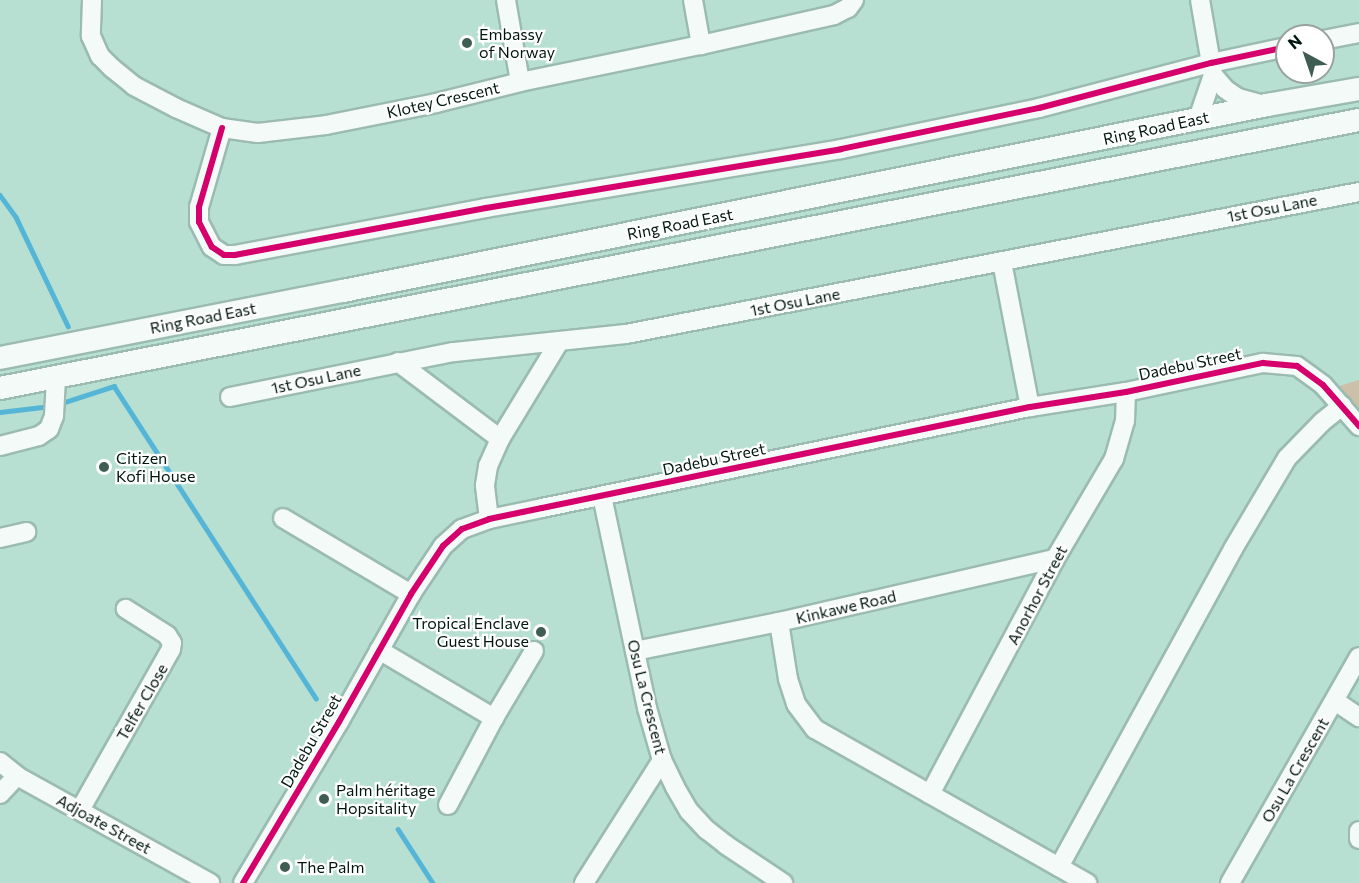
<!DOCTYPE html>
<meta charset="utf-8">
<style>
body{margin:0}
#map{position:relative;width:1359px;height:883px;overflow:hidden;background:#b7e0d3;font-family:Commissioner,sans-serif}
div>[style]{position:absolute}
.green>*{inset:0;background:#ccc0a8}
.stream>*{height:4.5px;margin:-2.25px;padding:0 2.25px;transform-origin:2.25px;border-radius:2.25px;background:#54b5d6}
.roads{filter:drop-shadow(2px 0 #9bbbb1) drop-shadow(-2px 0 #9bbbb1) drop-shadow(0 2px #9bbbb1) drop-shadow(0 -2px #9bbbb1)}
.minor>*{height:18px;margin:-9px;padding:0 9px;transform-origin:9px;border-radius:9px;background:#f4faf8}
.major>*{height:22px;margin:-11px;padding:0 11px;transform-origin:11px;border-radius:11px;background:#f4faf8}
.cycleway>*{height:6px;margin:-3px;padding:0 3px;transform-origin:3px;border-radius:3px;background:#d6006c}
.dots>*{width:16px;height:16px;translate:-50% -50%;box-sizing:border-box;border:3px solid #fff;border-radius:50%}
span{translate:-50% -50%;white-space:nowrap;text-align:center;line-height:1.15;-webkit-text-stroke:4.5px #fff;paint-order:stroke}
.poi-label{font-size:16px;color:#001710}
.left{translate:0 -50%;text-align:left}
.right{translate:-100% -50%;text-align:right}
.street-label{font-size:16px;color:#001710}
.north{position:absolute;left:1275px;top:24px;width:60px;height:60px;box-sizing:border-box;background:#fff;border:2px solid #99a29f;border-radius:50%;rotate:320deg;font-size:16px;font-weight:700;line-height:24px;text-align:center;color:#001710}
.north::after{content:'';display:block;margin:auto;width:21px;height:27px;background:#405d54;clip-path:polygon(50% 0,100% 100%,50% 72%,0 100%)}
</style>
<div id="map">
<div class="green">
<i style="clip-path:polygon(1359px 380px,1359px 415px,1336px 387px)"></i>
</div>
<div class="stream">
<i style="left:0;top:195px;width:27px;rotate:54deg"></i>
<i style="left:16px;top:217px;width:121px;rotate:64.5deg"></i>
<i style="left:59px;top:404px;width:58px;rotate:-18.1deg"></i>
<i style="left:114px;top:386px;width:372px;rotate:57.1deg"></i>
<i style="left:0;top:412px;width:51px;rotate:-6.7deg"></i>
<i style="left:398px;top:829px;width:64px;rotate:57.1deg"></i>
</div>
<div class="roads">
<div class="minor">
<i style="left:92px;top:0;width:36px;rotate:92deg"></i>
<i style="left:91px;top:36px;width:22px;rotate:66deg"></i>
<i style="left:100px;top:56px;width:17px;rotate:45deg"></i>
<i style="left:112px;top:68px;width:28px;rotate:39deg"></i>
<i style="left:134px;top:86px;width:47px;rotate:27.6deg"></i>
<i style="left:176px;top:108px;width:50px;rotate:23.5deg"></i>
<i style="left:222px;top:128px;width:36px;rotate:8deg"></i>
<i style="left:258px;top:133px;width:68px;rotate:-6.7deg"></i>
<i style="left:326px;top:125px;width:112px;rotate:-11.3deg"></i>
<i style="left:436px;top:103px;width:87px;rotate:-14deg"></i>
<i style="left:520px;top:82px;width:185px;rotate:-11.6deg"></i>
<i style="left:701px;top:45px;width:136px;rotate:-12.7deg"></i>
<i style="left:834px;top:15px;width:16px;rotate:-27deg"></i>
<i style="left:848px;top:8px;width:10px;rotate:-53deg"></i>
<i style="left:506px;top:0;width:83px;rotate:80.3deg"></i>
<i style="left:693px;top:0;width:46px;rotate:79.9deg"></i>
<i style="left:1323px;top:40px;width:37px;rotate:-11deg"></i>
<i style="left:1213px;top:75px;width:18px;rotate:49deg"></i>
<i style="left:1225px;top:89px;width:16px;rotate:35deg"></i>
<i style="left:1238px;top:98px;width:24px;rotate:15deg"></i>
<i style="left:1198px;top:119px;width:46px;rotate:-71.2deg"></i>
<i style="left:1213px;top:75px;width:76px;rotate:-99.8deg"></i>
<i style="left:222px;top:128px;width:82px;rotate:106.2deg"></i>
<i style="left:199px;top:207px;width:15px;rotate:90deg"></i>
<i style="left:199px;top:222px;width:28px;rotate:63deg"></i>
<i style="left:212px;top:247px;width:14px;rotate:34deg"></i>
<i style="left:224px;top:255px;width:11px"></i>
<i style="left:235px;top:255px;width:255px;rotate:-10.6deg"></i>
<i style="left:486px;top:208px;width:360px;rotate:-9.4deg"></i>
<i style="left:841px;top:149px;width:202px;rotate:-11.7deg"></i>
<i style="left:1039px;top:108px;width:178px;rotate:-14.7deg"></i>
<i style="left:1211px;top:63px;width:78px;rotate:-11.9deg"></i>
<i style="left:1002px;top:262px;width:148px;rotate:79.1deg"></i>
<i style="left:398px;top:362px;width:128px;rotate:37deg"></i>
<i style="left:230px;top:397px;width:228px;rotate:-11.4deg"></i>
<i style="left:454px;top:352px;width:173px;rotate:-6deg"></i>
<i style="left:626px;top:334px;width:747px;rotate:-10.96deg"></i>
<i style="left:0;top:446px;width:40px;rotate:-14.4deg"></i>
<i style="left:39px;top:436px;width:12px;rotate:-35deg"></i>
<i style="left:49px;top:429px;width:14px;rotate:-69deg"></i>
<i style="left:54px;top:416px;width:38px;rotate:-87deg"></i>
<i style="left:602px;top:496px;width:217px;rotate:78deg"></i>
<i style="left:647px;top:708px;width:54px;rotate:73.9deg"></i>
<i style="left:662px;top:760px;width:30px;rotate:64deg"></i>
<i style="left:675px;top:787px;width:28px;rotate:60deg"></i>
<i style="left:689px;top:811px;width:26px;rotate:47deg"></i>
<i style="left:707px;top:830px;width:24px;rotate:38deg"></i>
<i style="left:726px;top:845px;width:69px;rotate:33.7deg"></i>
<i style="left:283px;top:518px;width:149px;rotate:30.7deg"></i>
<i style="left:489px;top:519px;width:34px;rotate:-97deg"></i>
<i style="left:485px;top:485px;width:19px;rotate:-81deg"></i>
<i style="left:488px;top:466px;width:30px;rotate:-66deg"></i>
<i style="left:500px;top:439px;width:114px;rotate:-58.7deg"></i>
<i style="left:0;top:538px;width:27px;rotate:-13deg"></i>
<i style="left:779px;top:622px;width:58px;rotate:81deg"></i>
<i style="left:788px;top:679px;width:26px;rotate:72deg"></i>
<i style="left:796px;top:704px;width:31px;rotate:53deg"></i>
<i style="left:815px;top:729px;width:313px;rotate:29.5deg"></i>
<i style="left:379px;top:650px;width:134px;rotate:30.6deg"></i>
<i style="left:635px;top:651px;width:147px;rotate:-11.4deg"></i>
<i style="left:779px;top:622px;width:283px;rotate:-12.9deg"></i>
<i style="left:1335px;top:701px;width:29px;rotate:34deg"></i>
<i style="left:0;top:762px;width:22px;rotate:39deg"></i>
<i style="left:17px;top:776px;width:221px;rotate:29deg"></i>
<i style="left:0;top:794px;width:25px;rotate:-47deg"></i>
<i style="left:930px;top:794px;width:266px;rotate:-62deg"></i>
<i style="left:1055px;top:559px;width:116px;rotate:-59.5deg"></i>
<i style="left:1114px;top:459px;width:40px;rotate:-74deg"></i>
<i style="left:1125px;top:421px;width:29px;rotate:-88deg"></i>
<i style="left:448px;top:805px;width:98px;rotate:-62.1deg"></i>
<i style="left:494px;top:718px;width:78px;rotate:-59.2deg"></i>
<i style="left:80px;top:810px;width:185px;rotate:-60.5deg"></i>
<i style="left:171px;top:649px;width:6px;rotate:-81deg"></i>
<i style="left:172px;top:643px;width:9px;rotate:-122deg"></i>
<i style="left:167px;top:635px;width:49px;rotate:-147.6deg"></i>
<i style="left:1359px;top:831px;width:8px;rotate:90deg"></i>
<i style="left:1059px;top:867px;width:362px;rotate:-61.3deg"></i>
<i style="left:1233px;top:549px;width:106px;rotate:-59.3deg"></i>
<i style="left:1287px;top:458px;width:50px;rotate:-45.8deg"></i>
<i style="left:1322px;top:422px;width:26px;rotate:-39deg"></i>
<i style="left:243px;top:883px;width:187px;rotate:-59.2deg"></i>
<i style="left:339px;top:722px;width:147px;rotate:-60.6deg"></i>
<i style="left:411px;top:594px;width:58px;rotate:-56.3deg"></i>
<i style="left:443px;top:546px;width:25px;rotate:-42deg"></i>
<i style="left:462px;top:529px;width:29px;rotate:-20deg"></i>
<i style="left:489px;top:519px;width:54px;rotate:-11.7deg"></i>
<i style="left:542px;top:508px;width:498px;rotate:-11.7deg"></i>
<i style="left:1030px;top:407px;width:97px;rotate:-8.9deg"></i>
<i style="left:1126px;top:392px;width:140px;rotate:-12deg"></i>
<i style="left:1263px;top:363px;width:34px;rotate:5deg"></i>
<i style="left:1297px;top:366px;width:32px;rotate:36deg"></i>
<i style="left:1323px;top:385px;width:55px;rotate:48.7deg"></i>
<i style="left:584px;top:883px;width:146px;rotate:-57.6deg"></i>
<i style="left:1230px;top:883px;width:260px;rotate:-60.3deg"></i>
</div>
<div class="major">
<i style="left:0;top:358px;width:349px;rotate:-11.1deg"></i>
<i style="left:343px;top:291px;width:943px;rotate:-11.38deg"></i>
<i style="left:1267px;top:105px;width:93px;rotate:-9.9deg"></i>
<i style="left:0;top:388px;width:1385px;rotate:-11.16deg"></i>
</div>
</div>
<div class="cycleway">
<i style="left:222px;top:128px;width:82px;rotate:106.2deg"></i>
<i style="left:199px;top:207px;width:15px;rotate:90deg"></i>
<i style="left:199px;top:222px;width:28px;rotate:63deg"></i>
<i style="left:212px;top:247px;width:14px;rotate:34deg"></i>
<i style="left:224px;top:255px;width:11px"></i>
<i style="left:235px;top:255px;width:255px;rotate:-10.6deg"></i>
<i style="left:486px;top:208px;width:360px;rotate:-9.4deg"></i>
<i style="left:841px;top:149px;width:202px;rotate:-11.7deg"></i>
<i style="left:1039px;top:108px;width:178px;rotate:-14.7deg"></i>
<i style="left:1211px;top:63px;width:78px;rotate:-11.9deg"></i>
<i style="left:243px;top:883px;width:187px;rotate:-59.2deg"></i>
<i style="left:339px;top:722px;width:147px;rotate:-60.6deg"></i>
<i style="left:411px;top:594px;width:58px;rotate:-56.3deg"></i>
<i style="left:443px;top:546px;width:25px;rotate:-42deg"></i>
<i style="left:462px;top:529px;width:29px;rotate:-20deg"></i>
<i style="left:489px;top:519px;width:54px;rotate:-11.7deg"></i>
<i style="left:542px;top:508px;width:498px;rotate:-11.7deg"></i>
<i style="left:1030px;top:407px;width:97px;rotate:-8.9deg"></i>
<i style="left:1126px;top:392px;width:140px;rotate:-12deg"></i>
<i style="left:1263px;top:363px;width:34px;rotate:5deg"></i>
<i style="left:1297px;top:366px;width:32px;rotate:36deg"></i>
<i style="left:1323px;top:385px;width:55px;rotate:48.7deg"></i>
</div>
<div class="dots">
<i style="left:467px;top:43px;background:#405d54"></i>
<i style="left:104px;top:467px;background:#405d54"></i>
<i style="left:541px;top:632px;background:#405d54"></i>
<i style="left:324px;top:799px;background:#405d54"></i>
<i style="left:285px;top:867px;background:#405d54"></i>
</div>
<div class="poi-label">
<span class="left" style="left:479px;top:43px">Embassy<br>of Norway</span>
<span class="left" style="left:116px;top:467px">Citizen<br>Kofi House</span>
<span class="right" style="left:529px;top:632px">Tropical Enclave<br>Guest House</span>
<span class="left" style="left:336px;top:799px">Palm héritage<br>Hopsitality</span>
<span class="left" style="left:297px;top:867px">The Palm</span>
</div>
<div class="street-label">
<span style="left:443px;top:100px;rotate:-13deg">Klotey Crescent</span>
<span style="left:1156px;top:128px;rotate:-12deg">Ring Road East</span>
<span style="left:1272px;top:208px;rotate:-11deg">1st Osu Lane</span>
<span style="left:680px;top:224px;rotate:-11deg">Ring Road East</span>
<span style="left:795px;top:302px;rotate:-11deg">1st Osu Lane</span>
<span style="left:203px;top:318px;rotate:-11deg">Ring Road East</span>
<span style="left:1190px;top:364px;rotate:-12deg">Dadebu Street</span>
<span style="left:316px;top:379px;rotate:-12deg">1st Osu Lane</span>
<span style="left:714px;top:459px;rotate:-12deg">Dadebu Street</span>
<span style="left:1037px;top:595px;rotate:-62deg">Anorhor Street</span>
<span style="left:846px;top:607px;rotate:-13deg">Kinkawe Road</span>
<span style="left:647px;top:697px;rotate:76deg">Osu La Crescent</span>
<span style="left:142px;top:702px;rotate:-60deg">Telfer Close</span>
<span style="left:311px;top:741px;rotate:-60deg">Dadebu Street</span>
<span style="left:1295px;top:770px;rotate:-60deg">Osu La Crescent</span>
<span style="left:104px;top:824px;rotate:29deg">Adjoate Street</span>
</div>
<div class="north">N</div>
</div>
